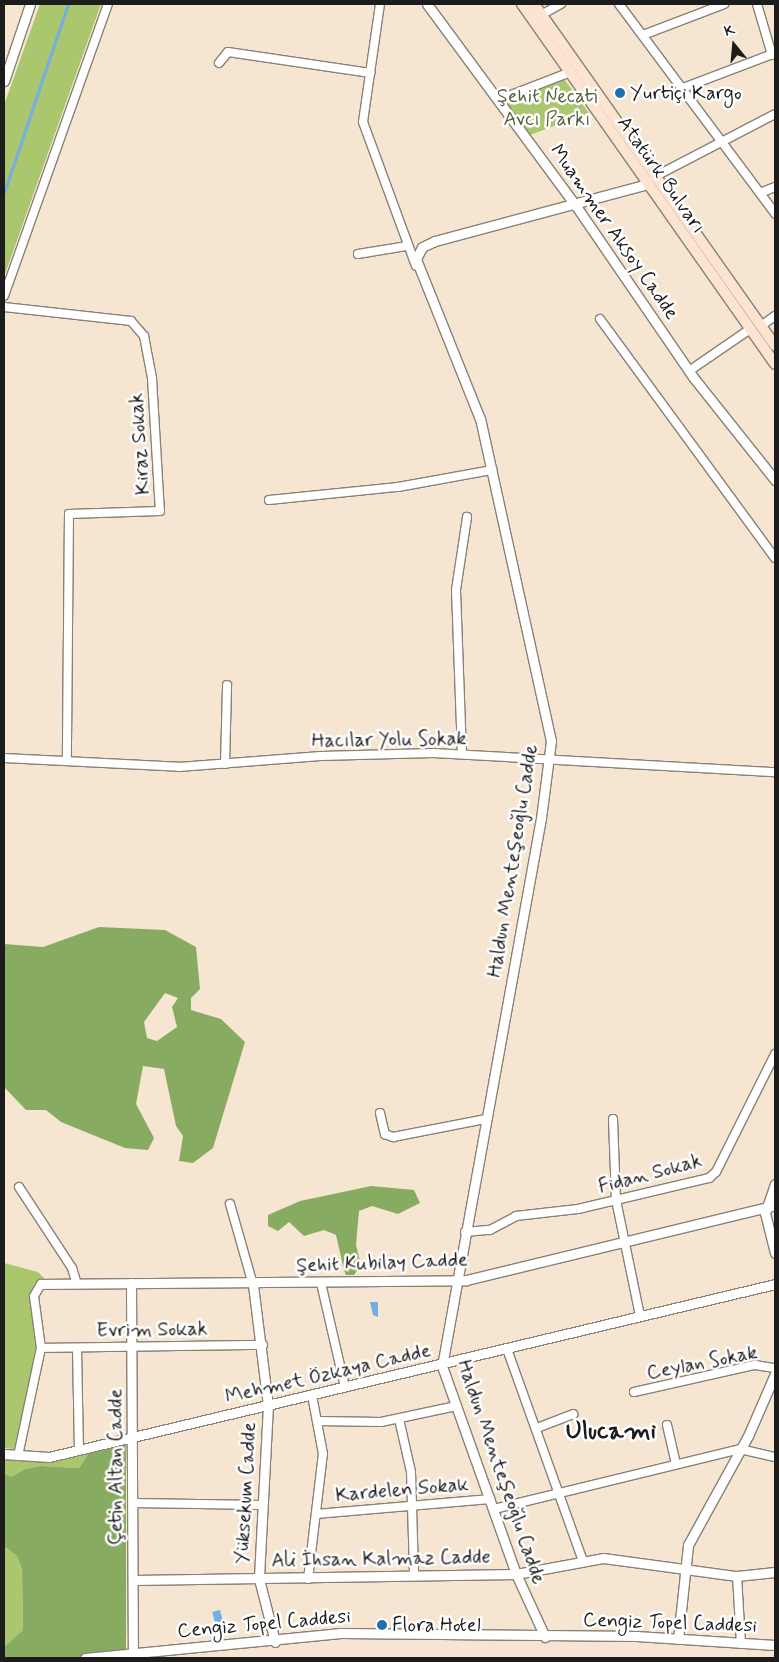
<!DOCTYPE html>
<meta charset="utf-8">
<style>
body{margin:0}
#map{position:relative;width:779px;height:1662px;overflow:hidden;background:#f6e6d1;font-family:Mynerve,sans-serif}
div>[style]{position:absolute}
.green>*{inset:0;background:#aac76e}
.forest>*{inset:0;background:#87ac61}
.water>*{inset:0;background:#73aee4;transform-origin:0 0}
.stream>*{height:2.5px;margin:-1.25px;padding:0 1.25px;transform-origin:1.25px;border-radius:1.25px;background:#73aee4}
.roads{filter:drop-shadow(1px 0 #898176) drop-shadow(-1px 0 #898176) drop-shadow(0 1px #898176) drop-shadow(0 -1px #898176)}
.minor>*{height:8px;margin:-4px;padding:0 4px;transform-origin:4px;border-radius:4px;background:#fff}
.tertiary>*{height:9px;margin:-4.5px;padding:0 4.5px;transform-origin:4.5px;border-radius:4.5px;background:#fff}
.secondary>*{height:10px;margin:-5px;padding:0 5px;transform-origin:5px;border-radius:5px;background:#fde4d1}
.dots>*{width:14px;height:14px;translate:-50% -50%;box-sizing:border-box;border:2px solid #fff;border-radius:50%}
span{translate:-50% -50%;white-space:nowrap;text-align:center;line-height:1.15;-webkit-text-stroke:5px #fff;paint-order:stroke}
.poi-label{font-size:20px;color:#1c1c1c}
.left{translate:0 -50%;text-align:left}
.park-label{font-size:20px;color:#55603d}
.street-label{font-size:20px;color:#1c1c1c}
.district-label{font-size:25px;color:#1c1c1c;font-weight:700}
.frame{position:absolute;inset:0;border:5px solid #1c1c1c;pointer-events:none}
.north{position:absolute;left:709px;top:20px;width:50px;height:50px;-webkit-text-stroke:4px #fff;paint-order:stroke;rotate:343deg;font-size:14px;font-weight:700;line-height:20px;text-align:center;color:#1c1c1c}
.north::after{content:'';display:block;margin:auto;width:18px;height:22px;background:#1c1c1c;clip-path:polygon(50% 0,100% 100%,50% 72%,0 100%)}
</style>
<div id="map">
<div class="green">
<i style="clip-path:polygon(40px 4px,101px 4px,4px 277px,4px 105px)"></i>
<i style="clip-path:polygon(564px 79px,589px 113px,530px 135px,505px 101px)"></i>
<i style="clip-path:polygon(4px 1263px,38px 1272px,46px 1280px,30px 1292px,38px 1349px,14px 1449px,4px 1448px)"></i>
<i style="clip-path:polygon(88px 1454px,79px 1468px,41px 1466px,25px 1469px,12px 1478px,4px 1474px,4px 1458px,33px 1462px)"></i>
<i style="clip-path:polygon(4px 1546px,17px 1556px,22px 1571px,23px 1630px,4px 1647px)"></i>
</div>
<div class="forest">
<i style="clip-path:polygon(evenodd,99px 927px,165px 930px,196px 947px,200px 989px,191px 998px,191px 1010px,221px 1019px,245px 1042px,213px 1148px,193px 1163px,179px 1161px,183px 1136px,176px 1126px,164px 1069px,143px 1066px,136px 1104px,154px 1138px,148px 1150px,125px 1148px,61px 1122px,46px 1110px,26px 1110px,5px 1088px,4px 944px,43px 947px,99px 927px,165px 993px,178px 998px,172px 1007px,177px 1027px,157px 1041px,147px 1038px,144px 1022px,165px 993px)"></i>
<i style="clip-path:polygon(371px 1186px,414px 1190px,420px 1203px,398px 1214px,372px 1206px,359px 1211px,356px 1245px,361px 1265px,354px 1275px,346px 1275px,344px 1270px,336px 1235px,324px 1230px,304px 1236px,289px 1222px,278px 1231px,268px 1226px,268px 1215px,300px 1201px)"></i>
<i style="clip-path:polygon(126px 1445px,126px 1652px,108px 1658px,4px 1658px,4px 1647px,23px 1630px,22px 1570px,17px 1556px,4px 1546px,4px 1474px,12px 1477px,25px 1469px,41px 1466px,79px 1468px,88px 1454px)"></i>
</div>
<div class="water">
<i style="clip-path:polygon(370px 1302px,378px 1302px,378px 1317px,373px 1315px)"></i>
<i style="left:220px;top:1610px;width:16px;height:8px;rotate:76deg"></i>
</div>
<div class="stream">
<i style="left:4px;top:193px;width:200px;rotate:-71.3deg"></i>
</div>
<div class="roads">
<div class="minor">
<i style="left:380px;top:4px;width:119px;rotate:98.2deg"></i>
<i style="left:363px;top:122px;width:153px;rotate:69.8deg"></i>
<i style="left:619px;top:4px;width:261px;rotate:53.3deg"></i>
<i style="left:757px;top:4px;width:53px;rotate:73.6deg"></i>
<i style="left:541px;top:15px;width:23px;rotate:-29deg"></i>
<i style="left:643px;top:35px;width:87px;rotate:-20.9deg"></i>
<i style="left:219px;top:63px;width:14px;rotate:-51deg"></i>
<i style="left:228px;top:52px;width:144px;rotate:8.4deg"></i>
<i style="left:683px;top:88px;width:98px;rotate:-20.8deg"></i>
<i style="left:498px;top:100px;width:75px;rotate:-21.1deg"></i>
<i style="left:654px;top:177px;width:136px;rotate:-27.5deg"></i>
<i style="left:760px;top:193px;width:16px;rotate:-22deg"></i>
<i style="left:358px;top:254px;width:50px;rotate:-9.3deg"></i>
<i style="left:4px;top:296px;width:310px;rotate:-70.4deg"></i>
<i style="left:4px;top:307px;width:128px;rotate:6.3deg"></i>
<i style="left:131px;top:321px;width:20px;rotate:49deg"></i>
<i style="left:144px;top:336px;width:43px;rotate:79.2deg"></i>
<i style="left:152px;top:378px;width:133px;rotate:86.6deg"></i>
<i style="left:160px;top:511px;width:91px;rotate:178.1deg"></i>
<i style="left:69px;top:514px;width:247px;rotate:90.5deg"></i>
<i style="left:600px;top:319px;width:296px;rotate:53.8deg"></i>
<i style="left:761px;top:326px;width:17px;rotate:-36deg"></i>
<i style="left:689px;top:371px;width:74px;rotate:-34.5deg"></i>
<i style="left:269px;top:500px;width:130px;rotate:-5.8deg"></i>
<i style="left:398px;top:487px;width:96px;rotate:-10.3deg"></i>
<i style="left:462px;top:754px;width:164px;rotate:-92.1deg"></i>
<i style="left:456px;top:590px;width:74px;rotate:-81.4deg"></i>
<i style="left:4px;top:758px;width:175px;rotate:2.9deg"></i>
<i style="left:179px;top:767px;width:142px;rotate:-4.4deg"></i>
<i style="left:321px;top:756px;width:112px;rotate:-1.5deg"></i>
<i style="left:433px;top:753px;width:343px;rotate:3.2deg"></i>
<i style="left:225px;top:764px;width:79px;rotate:-88.5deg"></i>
<i style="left:380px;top:1113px;width:22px;rotate:77deg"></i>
<i style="left:385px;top:1134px;width:9px;rotate:21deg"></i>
<i style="left:393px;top:1137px;width:95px;rotate:-11deg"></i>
<i style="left:613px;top:1119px;width:81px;rotate:87.9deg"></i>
<i style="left:616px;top:1200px;width:118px;rotate:78.3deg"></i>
<i style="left:19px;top:1187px;width:97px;rotate:56.8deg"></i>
<i style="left:72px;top:1268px;width:17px;rotate:73deg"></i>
<i style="left:230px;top:1204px;width:84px;rotate:74.1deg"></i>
<i style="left:465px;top:1232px;width:25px;rotate:-5deg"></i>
<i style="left:490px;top:1230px;width:30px;rotate:-28deg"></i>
<i style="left:516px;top:1216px;width:62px;rotate:-6.4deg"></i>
<i style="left:578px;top:1209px;width:135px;rotate:-13.3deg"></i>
<i style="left:709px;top:1178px;width:9px;rotate:-41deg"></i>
<i style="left:716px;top:1172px;width:132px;rotate:-63.4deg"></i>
<i style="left:321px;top:1283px;width:107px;rotate:77deg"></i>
<i style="left:41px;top:1348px;width:222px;rotate:-0.8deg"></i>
<i style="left:77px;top:1348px;width:102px;rotate:88.9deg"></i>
<i style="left:507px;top:1349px;width:223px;rotate:70.3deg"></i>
<i style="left:634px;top:1392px;width:124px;rotate:-12.6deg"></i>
<i style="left:755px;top:1365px;width:20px;rotate:9deg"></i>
<i style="left:399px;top:1419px;width:54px;rotate:77.2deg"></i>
<i style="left:411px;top:1472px;width:104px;rotate:88.3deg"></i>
<i style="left:318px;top:1421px;width:63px;rotate:0.9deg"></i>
<i style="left:381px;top:1422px;width:77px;rotate:-12deg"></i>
<i style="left:667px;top:1425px;width:39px;rotate:77deg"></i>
<i style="left:537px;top:1428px;width:39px;rotate:-21deg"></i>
<i style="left:18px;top:1456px;width:110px;rotate:-78deg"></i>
<i style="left:41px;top:1348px;width:52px;rotate:-97.7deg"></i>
<i style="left:34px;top:1296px;width:14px;rotate:-60deg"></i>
<i style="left:133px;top:1503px;width:129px;rotate:0.9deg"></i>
<i style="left:494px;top:1509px;width:253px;rotate:-13.7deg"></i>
<i style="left:740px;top:1449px;width:36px;rotate:13deg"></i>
<i style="left:316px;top:1514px;width:175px;rotate:-4.9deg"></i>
<i style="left:737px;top:1576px;width:68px;rotate:86.6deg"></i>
<i style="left:308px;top:1579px;width:126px;rotate:-83.2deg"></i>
<i style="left:323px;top:1454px;width:60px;rotate:-100.6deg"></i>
</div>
<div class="tertiary">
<i style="left:427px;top:4px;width:251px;rotate:53.6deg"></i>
<i style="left:576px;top:206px;width:207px;rotate:55.6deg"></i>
<i style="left:693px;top:377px;width:132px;rotate:51.5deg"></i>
<i style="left:4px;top:81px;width:81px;rotate:-71.3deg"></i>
<i style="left:775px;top:1184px;width:31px;rotate:109deg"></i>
<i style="left:765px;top:1213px;width:41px;rotate:76deg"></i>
<i style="left:131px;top:1283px;width:368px;rotate:89.7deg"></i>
<i style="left:41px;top:1284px;width:425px;rotate:-0.5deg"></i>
<i style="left:466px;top:1280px;width:318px;rotate:-13.6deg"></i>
<i style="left:253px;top:1285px;width:121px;rotate:82.9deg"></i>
<i style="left:268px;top:1405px;width:174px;rotate:93deg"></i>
<i style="left:259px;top:1579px;width:65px;rotate:75.7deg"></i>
<i style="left:4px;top:1454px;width:45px;rotate:3.8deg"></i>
<i style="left:49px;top:1457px;width:746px;rotate:-13.4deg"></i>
<i style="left:134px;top:1580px;width:382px;rotate:-0.9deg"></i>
<i style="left:516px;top:1574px;width:88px;rotate:-10.4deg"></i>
<i style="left:603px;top:1558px;width:135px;rotate:7.7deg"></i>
<i style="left:737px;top:1576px;width:38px;rotate:-6deg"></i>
<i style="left:545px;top:1637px;width:69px;rotate:-114.7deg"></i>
<i style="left:516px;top:1574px;width:221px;rotate:-109.6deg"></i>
<i style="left:442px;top:1366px;width:557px;rotate:-79.76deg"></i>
<i style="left:541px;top:818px;width:78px;rotate:-82.6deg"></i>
<i style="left:551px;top:741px;width:330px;rotate:-102.4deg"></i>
<i style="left:480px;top:419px;width:172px;rotate:-111.8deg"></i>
<i style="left:416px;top:259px;width:13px;rotate:-63deg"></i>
<i style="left:422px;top:247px;width:14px;rotate:-25deg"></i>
<i style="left:435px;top:241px;width:220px;rotate:-15deg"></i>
<i style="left:678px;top:1639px;width:95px;rotate:-83.9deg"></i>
<i style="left:688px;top:1545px;width:124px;rotate:-61.2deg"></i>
<i style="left:748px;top:1436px;width:68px;rotate:-66.5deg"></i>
<i style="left:85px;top:1658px;width:257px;rotate:-5.6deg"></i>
<i style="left:341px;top:1633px;width:295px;rotate:0.6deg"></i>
<i style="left:636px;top:1636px;width:139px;rotate:3.7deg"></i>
</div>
<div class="secondary">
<i style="left:522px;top:4px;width:440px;rotate:54.9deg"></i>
<i style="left:534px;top:4px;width:418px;rotate:54.8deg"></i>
</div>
</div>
<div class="dots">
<i style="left:620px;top:93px;background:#1f6fb2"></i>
<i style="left:382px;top:1625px;background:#1f6fb2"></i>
</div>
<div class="poi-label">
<span class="left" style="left:630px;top:93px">Yurtiçi Kargo</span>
<span class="left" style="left:392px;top:1625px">Flora Hotel</span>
</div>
<div class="park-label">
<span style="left:547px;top:108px">Şehit Necati<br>Avcı Parkı</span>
</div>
<div class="street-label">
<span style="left:661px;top:175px;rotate:55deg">Atatürk Bulvarı</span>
<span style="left:614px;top:232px;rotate:55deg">Muammer Aksoy Cadde</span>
<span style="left:140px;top:444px;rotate:-94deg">Kiraz Sokak</span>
<span style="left:389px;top:740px;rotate:-1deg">Hacılar Yolu Sokak</span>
<span style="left:513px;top:861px;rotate:-81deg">Haldun Menteşeoğlu Cadde</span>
<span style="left:650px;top:1174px;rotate:-15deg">Fidan Sokak</span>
<span style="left:382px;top:1263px;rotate:-2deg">Şehit Kubilay Cadde</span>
<span style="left:152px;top:1330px;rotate:-1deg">Evrim Sokak</span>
<span style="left:702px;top:1363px;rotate:-11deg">Ceylan Sokak</span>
<span style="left:328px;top:1374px;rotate:-13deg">Mehmet Özkaya Cadde</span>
<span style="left:116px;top:1467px;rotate:-90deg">Çetin Altan Cadde</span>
<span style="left:501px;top:1472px;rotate:71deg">Haldun Menteşeoğlu Cadde</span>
<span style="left:402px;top:1490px;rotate:-5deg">Kardelen Sokak</span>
<span style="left:246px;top:1493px;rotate:-87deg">Yüksekum Cadde</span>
<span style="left:381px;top:1559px;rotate:-1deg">Ali İhsan Kalmaz Cadde</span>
<span style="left:670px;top:1623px;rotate:2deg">Cengiz Topel Caddesi</span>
<span style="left:264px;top:1624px;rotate:-5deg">Cengiz Topel Caddesi</span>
</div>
<div class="district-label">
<span style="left:611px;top:1432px">Ulucami</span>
</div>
<div class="frame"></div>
<div class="north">K</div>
</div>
